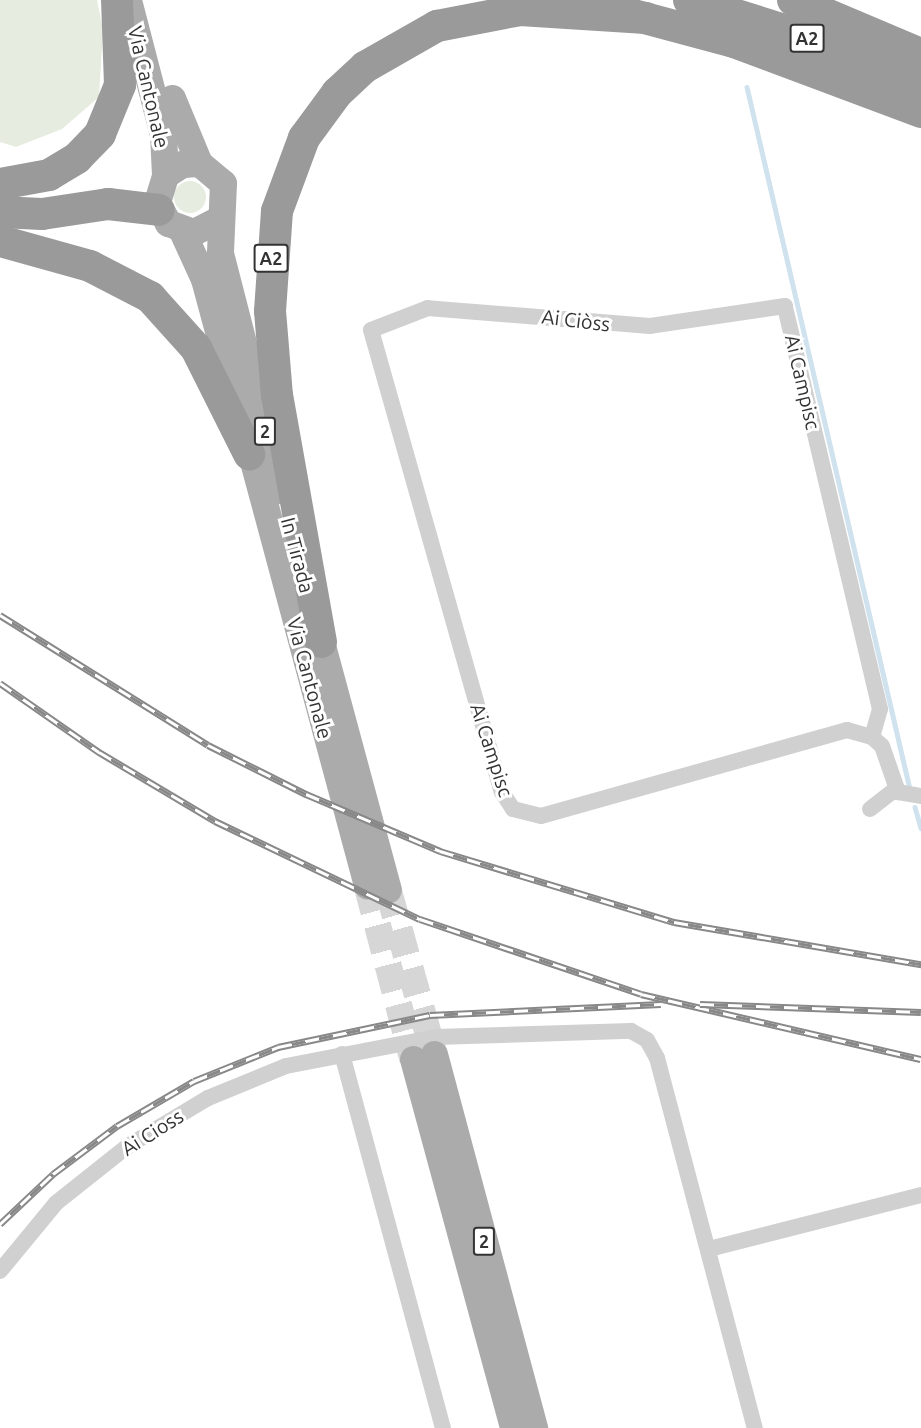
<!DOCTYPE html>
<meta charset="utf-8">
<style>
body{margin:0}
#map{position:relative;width:921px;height:1428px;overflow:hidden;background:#fff;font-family:Ubuntu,sans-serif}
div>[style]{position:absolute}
.green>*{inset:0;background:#e6ecdf}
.round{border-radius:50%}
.stream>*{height:4.5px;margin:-2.25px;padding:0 2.25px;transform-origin:2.25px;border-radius:2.25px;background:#cfe2ee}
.primary-tunnel>*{height:27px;margin-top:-13.5px;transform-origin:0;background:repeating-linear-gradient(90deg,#d6d6d6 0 27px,transparent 0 41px)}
.minor>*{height:16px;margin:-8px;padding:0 8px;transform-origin:8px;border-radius:8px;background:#d0d0d0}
.primary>*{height:27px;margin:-13.5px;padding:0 13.5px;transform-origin:13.5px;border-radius:13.5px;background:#ababab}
.motorway>*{height:32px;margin:-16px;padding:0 16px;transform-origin:16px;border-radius:16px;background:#9a9a9a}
.rail>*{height:7px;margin-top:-3.5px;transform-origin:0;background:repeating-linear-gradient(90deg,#fff 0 14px,#888 0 28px);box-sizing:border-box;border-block:2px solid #888}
span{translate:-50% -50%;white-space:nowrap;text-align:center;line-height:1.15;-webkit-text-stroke:6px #fff;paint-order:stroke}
.shield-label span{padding:2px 4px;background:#fff;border:2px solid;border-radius:4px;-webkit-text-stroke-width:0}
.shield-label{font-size:18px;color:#333;font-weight:700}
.street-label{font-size:20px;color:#333}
</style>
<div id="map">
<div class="green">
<i style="clip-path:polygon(0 0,97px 0,103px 30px,99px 97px,62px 129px,16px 147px,0 142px)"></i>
<i class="round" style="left:174px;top:181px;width:32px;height:32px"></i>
</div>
<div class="stream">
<i style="left:747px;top:87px;width:721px;rotate:76.93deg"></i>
<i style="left:915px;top:807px;width:22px;rotate:74deg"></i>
</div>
<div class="primary-tunnel">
<i style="left:367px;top:885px;width:180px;rotate:75.2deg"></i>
<i style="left:388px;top:889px;width:171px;rotate:74.4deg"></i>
</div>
<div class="minor">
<i style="left:872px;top:737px;width:29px;rotate:-74deg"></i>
<i style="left:880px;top:709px;width:414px;rotate:-103.3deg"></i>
<i style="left:785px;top:306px;width:136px;rotate:171.6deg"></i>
<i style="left:650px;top:326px;width:223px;rotate:-175.4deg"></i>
<i style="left:428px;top:308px;width:61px;rotate:158.9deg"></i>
<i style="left:371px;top:330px;width:480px;rotate:74.2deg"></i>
<i style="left:502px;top:792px;width:20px;rotate:57deg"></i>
<i style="left:513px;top:809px;width:29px;rotate:14deg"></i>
<i style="left:541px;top:816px;width:318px;rotate:-15.7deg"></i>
<i style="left:847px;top:730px;width:26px;rotate:16deg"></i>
<i style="left:872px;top:737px;width:13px;rotate:42deg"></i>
<i style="left:882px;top:746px;width:49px;rotate:70.8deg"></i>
<i style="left:898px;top:792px;width:23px;rotate:10deg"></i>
<i style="left:870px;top:809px;width:33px;rotate:-38deg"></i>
<i style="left:342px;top:1054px;width:387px;rotate:74.9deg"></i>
<i style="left:709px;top:1249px;width:219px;rotate:-14.3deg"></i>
<i style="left:0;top:1271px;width:88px;rotate:-50.5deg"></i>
<i style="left:56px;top:1203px;width:92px;rotate:-38.4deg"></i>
<i style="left:128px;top:1146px;width:93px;rotate:-31deg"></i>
<i style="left:208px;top:1098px;width:84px;rotate:-22.3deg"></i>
<i style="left:286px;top:1066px;width:153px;rotate:-10.9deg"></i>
<i style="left:436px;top:1037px;width:195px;rotate:-1.8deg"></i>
<i style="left:631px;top:1031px;width:18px;rotate:29deg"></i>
<i style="left:647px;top:1040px;width:21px;rotate:61deg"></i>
<i style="left:657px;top:1058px;width:383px;rotate:75.2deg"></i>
</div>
<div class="primary">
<i style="left:128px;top:0;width:138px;rotate:75.4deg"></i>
<i style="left:163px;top:134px;width:41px;rotate:87.2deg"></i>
<i style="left:172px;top:98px;width:70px;rotate:67.4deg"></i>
<i style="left:219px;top:219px;width:29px;rotate:153deg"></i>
<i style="left:193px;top:232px;width:27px;rotate:-160deg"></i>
<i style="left:168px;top:223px;width:24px;rotate:-118deg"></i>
<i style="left:157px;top:202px;width:28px;rotate:-73deg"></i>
<i style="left:165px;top:175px;width:20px;rotate:-33deg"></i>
<i style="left:182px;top:164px;width:17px;rotate:-3deg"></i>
<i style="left:199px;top:163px;width:31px;rotate:40deg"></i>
<i style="left:223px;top:183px;width:70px;rotate:92.5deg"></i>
<i style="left:220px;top:253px;width:245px;rotate:75.6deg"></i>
<i style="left:182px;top:231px;width:53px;rotate:65.4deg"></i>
<i style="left:204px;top:279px;width:628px;rotate:74.95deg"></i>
<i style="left:316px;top:623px;width:276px;rotate:74.9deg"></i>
<i style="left:434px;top:1054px;width:387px;rotate:75deg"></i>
<i style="left:413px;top:1059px;width:382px;rotate:74.8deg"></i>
</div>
<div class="motorway">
<i style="left:689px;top:0;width:123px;rotate:17.5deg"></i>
<i style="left:806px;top:37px;width:125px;rotate:23.5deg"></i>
<i style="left:793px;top:0;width:139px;rotate:22.9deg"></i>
<i style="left:626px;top:13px;width:112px;rotate:15deg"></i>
<i style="left:734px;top:42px;width:200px;rotate:20.5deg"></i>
<i style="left:0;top:184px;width:50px;rotate:-10.4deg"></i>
<i style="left:49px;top:175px;width:33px;rotate:-31deg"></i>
<i style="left:77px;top:158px;width:33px;rotate:-46deg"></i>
<i style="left:100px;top:134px;width:53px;rotate:-67.8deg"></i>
<i style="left:120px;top:85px;width:85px;rotate:-92deg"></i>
<i style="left:0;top:212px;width:42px;rotate:2.7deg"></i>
<i style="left:42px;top:214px;width:67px;rotate:-8.6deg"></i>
<i style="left:108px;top:204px;width:51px;rotate:6.7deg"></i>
<i style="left:0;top:241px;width:93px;rotate:15.5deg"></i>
<i style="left:90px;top:266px;width:68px;rotate:27.3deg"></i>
<i style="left:150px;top:297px;width:69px;rotate:48deg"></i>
<i style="left:196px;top:348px;width:119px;rotate:63.4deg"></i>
<i style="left:321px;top:642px;width:250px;rotate:-100.1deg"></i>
<i style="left:277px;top:396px;width:85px;rotate:-94.7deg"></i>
<i style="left:270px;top:311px;width:100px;rotate:-86deg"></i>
<i style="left:277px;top:211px;width:78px;rotate:-69.7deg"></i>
<i style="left:304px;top:138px;width:56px;rotate:-53.7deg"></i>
<i style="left:337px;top:93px;width:38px;rotate:-43deg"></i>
<i style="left:365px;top:67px;width:83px;rotate:-29.7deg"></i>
<i style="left:437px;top:26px;width:85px;rotate:-10.9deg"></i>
<i style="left:520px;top:10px;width:126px;rotate:3.6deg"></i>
</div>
<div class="rail">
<i style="left:0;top:615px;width:245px;rotate:32deg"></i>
<i style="left:208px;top:745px;width:110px;rotate:26.6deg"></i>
<i style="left:306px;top:794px;width:146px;rotate:23deg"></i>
<i style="left:440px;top:851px;width:245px;rotate:16.9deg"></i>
<i style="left:674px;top:922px;width:251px;rotate:9.7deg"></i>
<i style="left:0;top:683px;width:121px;rotate:34.9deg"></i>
<i style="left:99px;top:752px;width:135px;rotate:30.7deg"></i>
<i style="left:215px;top:821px;width:227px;rotate:25.6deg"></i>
<i style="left:420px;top:919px;width:233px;rotate:18.7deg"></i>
<i style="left:641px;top:994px;width:287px;rotate:13.1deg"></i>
<i style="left:700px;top:1004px;width:221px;rotate:2.1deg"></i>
<i style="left:0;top:1224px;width:73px;rotate:-43.3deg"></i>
<i style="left:53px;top:1174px;width:80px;rotate:-36.9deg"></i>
<i style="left:117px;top:1126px;width:89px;rotate:-30.3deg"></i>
<i style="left:194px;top:1081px;width:91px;rotate:-22deg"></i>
<i style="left:278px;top:1047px;width:155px;rotate:-11.9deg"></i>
<i style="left:430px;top:1015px;width:231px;rotate:-2.7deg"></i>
</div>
<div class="shield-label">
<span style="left:807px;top:38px">A2</span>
<span style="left:271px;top:258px">A2</span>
<span style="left:265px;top:431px">2</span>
<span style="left:484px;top:1241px">2</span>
</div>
<div class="street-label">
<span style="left:149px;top:87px;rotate:77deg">Via Cantonale</span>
<span style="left:576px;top:320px;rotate:7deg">Ai Ciòss</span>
<span style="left:803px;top:382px;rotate:77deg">Ai Campisc</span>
<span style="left:298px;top:555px;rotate:75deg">In Tirada</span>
<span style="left:310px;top:678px;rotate:75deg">Via Cantonale</span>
<span style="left:492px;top:750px;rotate:72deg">Ai Campisc</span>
<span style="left:152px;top:1132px;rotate:-32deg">Ai Cioss</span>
</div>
</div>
